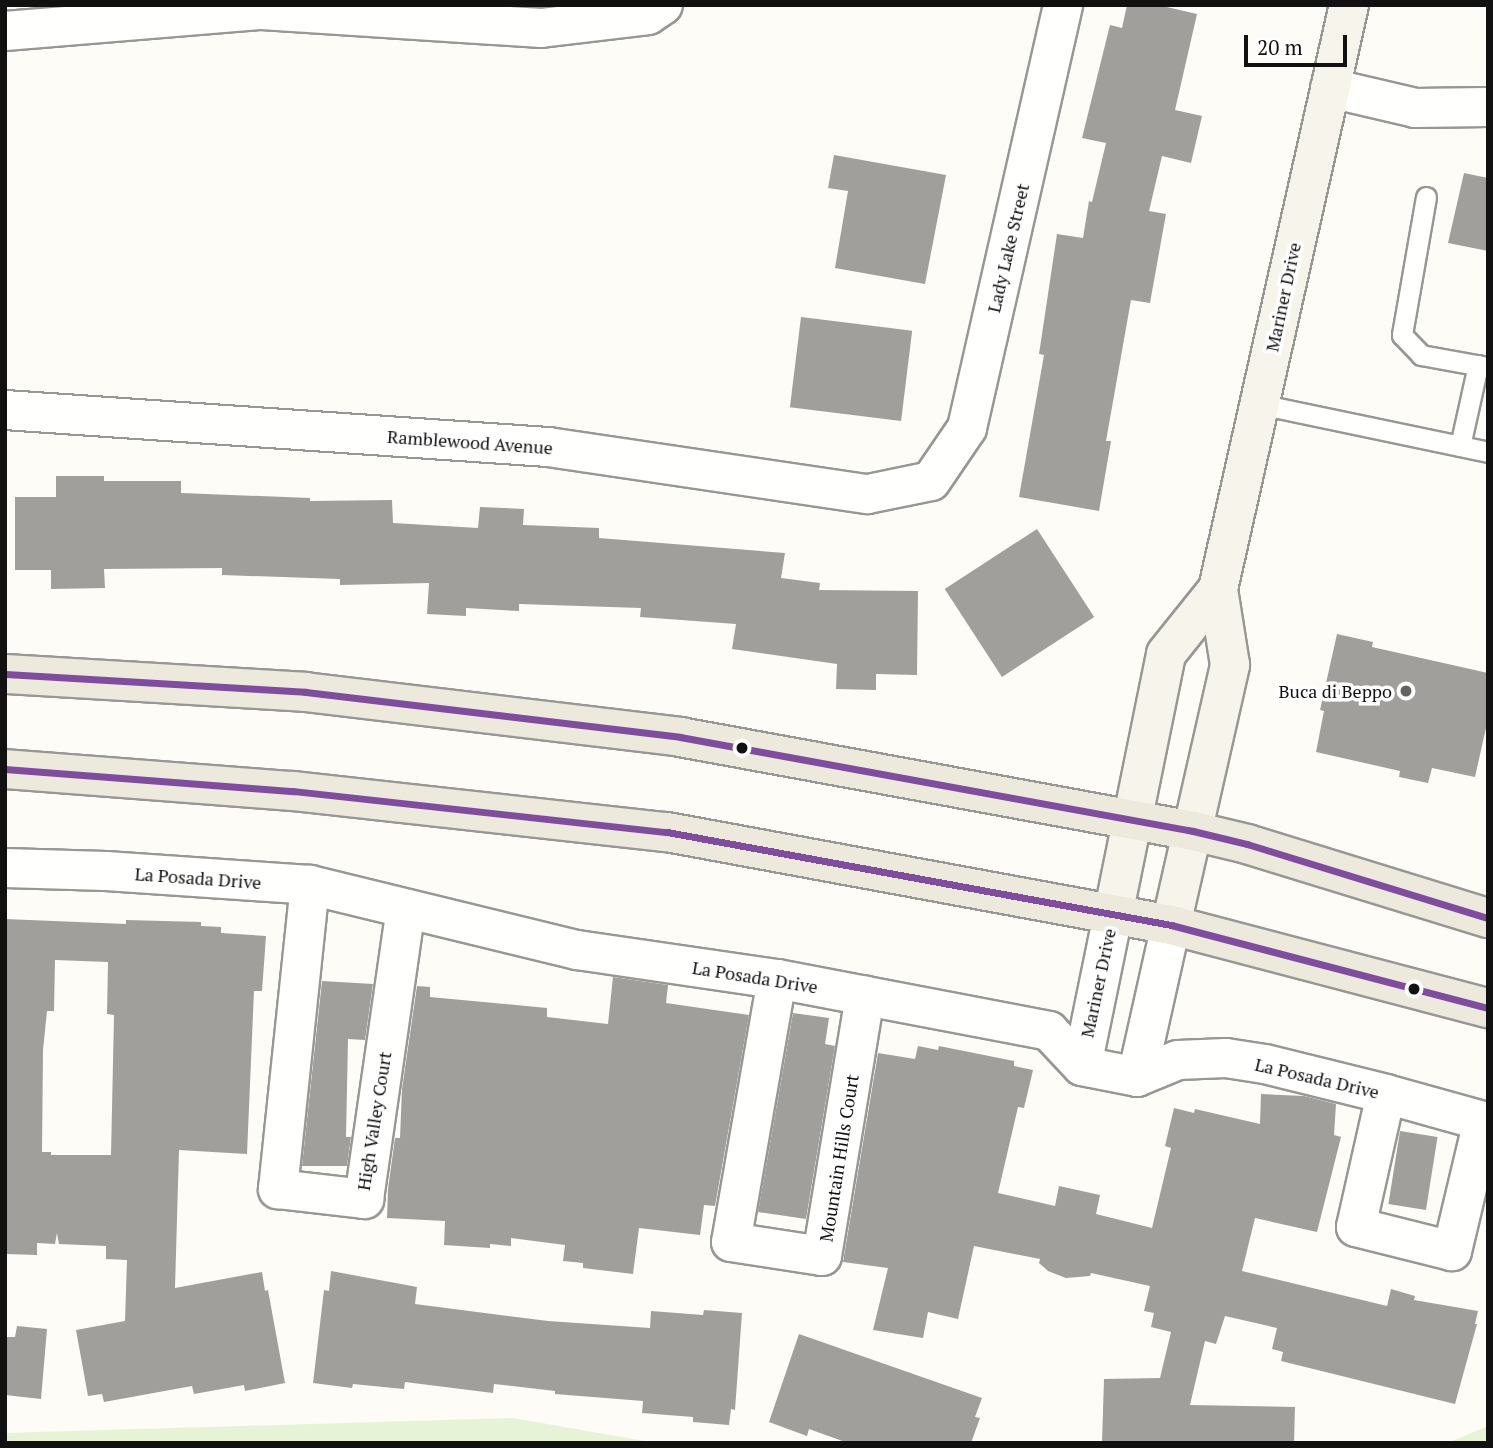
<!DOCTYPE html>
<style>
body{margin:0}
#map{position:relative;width:1493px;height:1448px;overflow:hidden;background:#fdfcf7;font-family:"PT Serif",serif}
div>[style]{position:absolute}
.green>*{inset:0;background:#e7f3d7}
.building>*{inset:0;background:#a19f9c;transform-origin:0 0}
.roads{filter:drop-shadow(2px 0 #979795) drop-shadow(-2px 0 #979795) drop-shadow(0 2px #979795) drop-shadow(0 -2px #979795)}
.lane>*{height:19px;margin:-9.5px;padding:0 9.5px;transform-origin:9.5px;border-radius:9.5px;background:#fffffe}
.street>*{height:38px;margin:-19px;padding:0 19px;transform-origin:19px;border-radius:19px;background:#fffffe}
.secondary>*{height:38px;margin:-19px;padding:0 19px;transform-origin:19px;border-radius:19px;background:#f6f4eb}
.primary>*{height:38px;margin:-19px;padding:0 19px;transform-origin:19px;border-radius:19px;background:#ede9dc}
.bus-1>*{height:7px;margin:-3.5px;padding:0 3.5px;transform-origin:3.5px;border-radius:3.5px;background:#804c9e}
.dots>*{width:19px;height:19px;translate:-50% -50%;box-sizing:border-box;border:4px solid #fff;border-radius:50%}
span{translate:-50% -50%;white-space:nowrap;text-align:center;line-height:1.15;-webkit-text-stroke:7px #fff;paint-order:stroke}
.street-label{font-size:18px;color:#111}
.poi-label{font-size:18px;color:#111}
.right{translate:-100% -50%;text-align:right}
.frame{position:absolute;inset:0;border:7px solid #111;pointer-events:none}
.scale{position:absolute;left:1244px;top:35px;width:103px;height:32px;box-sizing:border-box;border:4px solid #111;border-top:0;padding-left:9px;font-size:21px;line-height:24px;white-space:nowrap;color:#111;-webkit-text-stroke:5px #fff;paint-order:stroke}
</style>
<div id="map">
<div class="green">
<i style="clip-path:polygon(513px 1418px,656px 1443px,5px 1443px,5px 1433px)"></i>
<i style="clip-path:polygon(1488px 1426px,1488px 1443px,1448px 1443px)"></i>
</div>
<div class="building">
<i style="clip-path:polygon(1127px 5px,1158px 5px,1197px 14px,1175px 110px,1202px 116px,1191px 163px,1162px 156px,1149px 211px,1166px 214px,1150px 303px,1131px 300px,1106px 441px,1111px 441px,1099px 511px,1019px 497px,1044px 355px,1039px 354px,1057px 234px,1083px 238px,1089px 201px,1092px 202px,1106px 143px,1082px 138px,1110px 25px,1122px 28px)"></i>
<i style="clip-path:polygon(834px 155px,946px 175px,925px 284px,835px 268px,848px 191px,828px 188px)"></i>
<i style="clip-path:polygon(1464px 173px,1488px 178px,1488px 251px,1448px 243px)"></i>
<i style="left:801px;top:317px;width:112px;height:91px;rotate:7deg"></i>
<i style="clip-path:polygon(56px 476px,104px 476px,104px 481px,181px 481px,181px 493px,310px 498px,310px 501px,392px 500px,393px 523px,478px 528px,480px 507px,524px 509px,523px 525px,599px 528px,599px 538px,785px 553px,781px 578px,820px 583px,819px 590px,918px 591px,917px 675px,876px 674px,876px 690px,836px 689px,837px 664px,732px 649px,736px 624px,640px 617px,641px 608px,519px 604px,519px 611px,466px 608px,466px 616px,427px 614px,429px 583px,340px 585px,340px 579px,222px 575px,222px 568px,104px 569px,105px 588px,51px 589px,51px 570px,15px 570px,15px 497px,56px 497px)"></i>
<i style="left:1037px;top:529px;width:105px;height:110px;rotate:57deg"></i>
<i style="clip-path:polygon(1337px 634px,1373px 642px,1372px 647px,1488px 673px,1488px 719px,1475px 777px,1432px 768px,1428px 783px,1399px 777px,1400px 771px,1316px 752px,1324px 711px,1320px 710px)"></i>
<i style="clip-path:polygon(evenodd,5px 919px,126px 924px,126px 920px,201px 922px,201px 926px,221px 927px,221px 933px,266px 936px,262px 991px,254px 991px,247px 1154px,179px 1150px,175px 1288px,262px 1272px,265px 1291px,268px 1290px,285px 1383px,245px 1391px,244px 1385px,194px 1394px,192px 1386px,104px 1402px,102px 1394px,88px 1396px,76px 1330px,125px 1321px,127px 1260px,106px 1259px,106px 1246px,59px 1244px,57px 1233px,55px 1244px,37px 1243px,37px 1255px,5px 1254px,5px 919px,55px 960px,108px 962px,107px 1014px,114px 1015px,111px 1155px,51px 1155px,51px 1152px,42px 1152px,43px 1050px,47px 1011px,54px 1011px,55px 960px)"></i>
<i style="clip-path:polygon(613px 977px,668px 985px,666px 1003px,749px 1015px,715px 1206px,704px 1205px,700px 1235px,639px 1228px,633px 1274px,583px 1268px,583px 1263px,563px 1261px,565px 1245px,511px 1238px,511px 1246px,490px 1244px,490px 1248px,444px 1245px,445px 1221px,387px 1218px,388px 1189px,395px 1138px,400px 1138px,402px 1089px,417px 986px,430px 987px,430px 997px,547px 1008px,547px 1017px,608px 1024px)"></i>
<i style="clip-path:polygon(322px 981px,373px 984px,365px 1040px,348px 1039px,346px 1137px,351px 1137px,347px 1166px,302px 1166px)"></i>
<i style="clip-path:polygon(793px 1013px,829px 1018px,825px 1044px,835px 1046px,806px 1219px,758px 1212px)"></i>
<i style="clip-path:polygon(918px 1046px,938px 1050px,939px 1046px,1014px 1061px,1014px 1066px,1033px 1070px,1024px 1108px,1018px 1107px,998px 1193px,1055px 1206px,1059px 1186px,1100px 1195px,1096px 1214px,1152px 1228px,1171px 1148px,1165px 1146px,1174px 1108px,1194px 1113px,1195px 1109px,1260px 1124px,1261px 1094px,1304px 1096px,1336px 1104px,1334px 1135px,1341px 1137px,1317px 1232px,1255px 1218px,1242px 1271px,1387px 1306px,1391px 1289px,1415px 1296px,1414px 1300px,1478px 1311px,1475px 1324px,1477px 1324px,1455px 1404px,1281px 1361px,1283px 1352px,1272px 1349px,1277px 1328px,1225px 1316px,1216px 1344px,1205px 1341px,1190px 1405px,1295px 1407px,1294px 1443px,1102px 1443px,1104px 1379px,1160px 1378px,1171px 1332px,1151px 1327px,1154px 1313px,1144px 1311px,1150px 1286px,1091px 1273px,1090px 1276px,1066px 1278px,1048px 1271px,1039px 1263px,1040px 1259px,974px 1246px,958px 1319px,928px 1312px,923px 1338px,873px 1330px,888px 1268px,843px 1262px,878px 1053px,915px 1059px)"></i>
<i style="left:1400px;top:1131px;width:38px;height:74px;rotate:9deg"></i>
<i style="clip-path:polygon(331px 1271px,417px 1287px,415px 1304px,548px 1321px,650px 1328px,651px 1311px,703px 1315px,704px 1310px,742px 1313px,735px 1410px,731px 1409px,729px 1425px,693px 1422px,693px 1417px,642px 1413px,643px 1401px,555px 1394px,555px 1391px,494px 1384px,493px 1393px,405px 1382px,404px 1389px,353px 1384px,352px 1388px,313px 1383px,324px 1290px,329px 1291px)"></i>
<i style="clip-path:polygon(17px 1326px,47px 1329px,41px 1399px,5px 1395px,5px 1337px,15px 1337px)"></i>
<i style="clip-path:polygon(799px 1334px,982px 1398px,975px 1417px,980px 1418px,971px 1443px,848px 1443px,809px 1429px,807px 1436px,769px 1422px)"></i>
</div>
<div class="roads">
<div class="lane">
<i style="left:1426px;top:197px;width:140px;rotate:99.9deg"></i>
<i style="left:1402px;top:335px;width:28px;rotate:46deg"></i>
<i style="left:1421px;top:355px;width:68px;rotate:10.2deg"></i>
<i style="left:1259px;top:404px;width:234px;rotate:11.8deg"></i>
<i style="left:1460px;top:446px;width:83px;rotate:-77.5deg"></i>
</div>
<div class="street">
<i style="left:5px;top:31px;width:258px;rotate:-4.7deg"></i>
<i style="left:262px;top:10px;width:280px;rotate:3.7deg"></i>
<i style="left:541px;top:28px;width:108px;rotate:-6.9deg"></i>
<i style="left:648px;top:15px;width:18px;rotate:-34deg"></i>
<i style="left:1330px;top:88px;width:87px;rotate:13.2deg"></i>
<i style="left:1415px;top:108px;width:73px;rotate:-0.8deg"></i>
<i style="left:5px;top:410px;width:544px;rotate:3.9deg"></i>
<i style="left:548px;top:447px;width:323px;rotate:8.4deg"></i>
<i style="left:868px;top:494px;width:64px;rotate:-11.7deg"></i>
<i style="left:931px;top:481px;width:64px;rotate:-55.8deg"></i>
<i style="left:967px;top:428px;width:434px;rotate:-77.2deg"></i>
<i style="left:5px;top:868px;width:101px;rotate:1.7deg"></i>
<i style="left:106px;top:871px;width:204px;rotate:3.9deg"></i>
<i style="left:310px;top:885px;width:275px;rotate:13.7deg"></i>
<i style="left:577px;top:950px;width:202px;rotate:8.3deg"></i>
<i style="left:777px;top:979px;width:277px;rotate:10.8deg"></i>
<i style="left:1049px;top:1031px;width:48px;rotate:46.7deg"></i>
<i style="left:1082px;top:1066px;width:56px;rotate:11.3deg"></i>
<i style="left:1137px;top:1077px;width:44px;rotate:-22.5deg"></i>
<i style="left:1178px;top:1060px;width:48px;rotate:-2.4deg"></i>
<i style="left:1226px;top:1058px;width:39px;rotate:9deg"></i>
<i style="left:1265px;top:1064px;width:125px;rotate:13.9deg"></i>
<i style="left:1386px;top:1094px;width:101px;rotate:15.6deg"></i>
<i style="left:1483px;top:1121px;width:134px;rotate:103.4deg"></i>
<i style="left:1452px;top:1251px;width:99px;rotate:-166deg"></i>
<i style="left:1356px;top:1227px;width:136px;rotate:-77.3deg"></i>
<i style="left:310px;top:885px;width:306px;rotate:96deg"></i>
<i style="left:278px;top:1189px;width:87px;rotate:6.6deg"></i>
<i style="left:364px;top:1199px;width:293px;rotate:-81.8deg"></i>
<i style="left:777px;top:979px;width:267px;rotate:99.9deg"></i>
<i style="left:731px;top:1242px;width:92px;rotate:8.7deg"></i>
<i style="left:822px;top:1256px;width:264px;rotate:-80.6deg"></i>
<i style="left:1082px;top:1066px;width:154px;rotate:-78.4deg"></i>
<i style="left:1137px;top:1077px;width:156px;rotate:-77.4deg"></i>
</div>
<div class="secondary">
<i style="left:1113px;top:915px;width:266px;rotate:-78.5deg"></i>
<i style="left:1166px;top:654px;width:83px;rotate:-51.3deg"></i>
<i style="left:1171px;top:925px;width:267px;rotate:-77.2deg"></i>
<i style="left:1230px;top:665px;width:77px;rotate:-99deg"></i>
<i style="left:1218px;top:589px;width:599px;rotate:-77.36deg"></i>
</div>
<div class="primary">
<i style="left:5px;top:674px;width:301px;rotate:3.4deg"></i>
<i style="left:305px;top:692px;width:378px;rotate:6.8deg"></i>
<i style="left:680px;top:737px;width:522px;rotate:10.38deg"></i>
<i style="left:1193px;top:831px;width:56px;rotate:13.5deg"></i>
<i style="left:1247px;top:844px;width:252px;rotate:17.1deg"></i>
<i style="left:5px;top:769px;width:289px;rotate:4.4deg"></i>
<i style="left:293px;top:791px;width:376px;rotate:6.3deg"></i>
<i style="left:667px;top:832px;width:513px;rotate:10.45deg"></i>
<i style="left:1171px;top:925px;width:328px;rotate:14.7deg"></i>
</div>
</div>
<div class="bus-1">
<i style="left:5px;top:674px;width:301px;rotate:3.4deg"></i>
<i style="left:305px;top:692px;width:378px;rotate:6.8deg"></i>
<i style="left:680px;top:737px;width:522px;rotate:10.38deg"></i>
<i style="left:1193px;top:831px;width:56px;rotate:13.5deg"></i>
<i style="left:1247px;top:844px;width:252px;rotate:17.1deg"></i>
<i style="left:5px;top:769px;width:289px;rotate:4.4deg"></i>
<i style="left:293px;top:791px;width:376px;rotate:6.3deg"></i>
<i style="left:667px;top:832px;width:513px;rotate:10.45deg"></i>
<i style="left:1171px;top:925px;width:328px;rotate:14.7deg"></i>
</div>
<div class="dots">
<i style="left:1406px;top:691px;background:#646362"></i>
<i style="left:742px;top:748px;background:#111"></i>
<i style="left:1414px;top:989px;background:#111"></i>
</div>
<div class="street-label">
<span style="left:1008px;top:248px;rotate:-77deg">Lady Lake Street</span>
<span style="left:1283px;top:297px;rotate:-78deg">Mariner Drive</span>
<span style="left:470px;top:442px;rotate:4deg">Ramblewood Avenue</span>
<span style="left:198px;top:878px;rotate:4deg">La Posada Drive</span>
<span style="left:755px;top:977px;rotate:9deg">La Posada Drive</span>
<span style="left:1098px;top:983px;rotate:-78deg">Mariner Drive</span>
<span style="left:1317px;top:1078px;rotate:13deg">La Posada Drive</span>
<span style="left:374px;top:1121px;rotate:-81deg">High Valley Court</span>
<span style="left:839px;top:1158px;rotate:-81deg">Mountain Hills Court</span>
</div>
<div class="poi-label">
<span class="right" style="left:1392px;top:691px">Buca di Beppo</span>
</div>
<div class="frame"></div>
<div class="scale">20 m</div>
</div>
